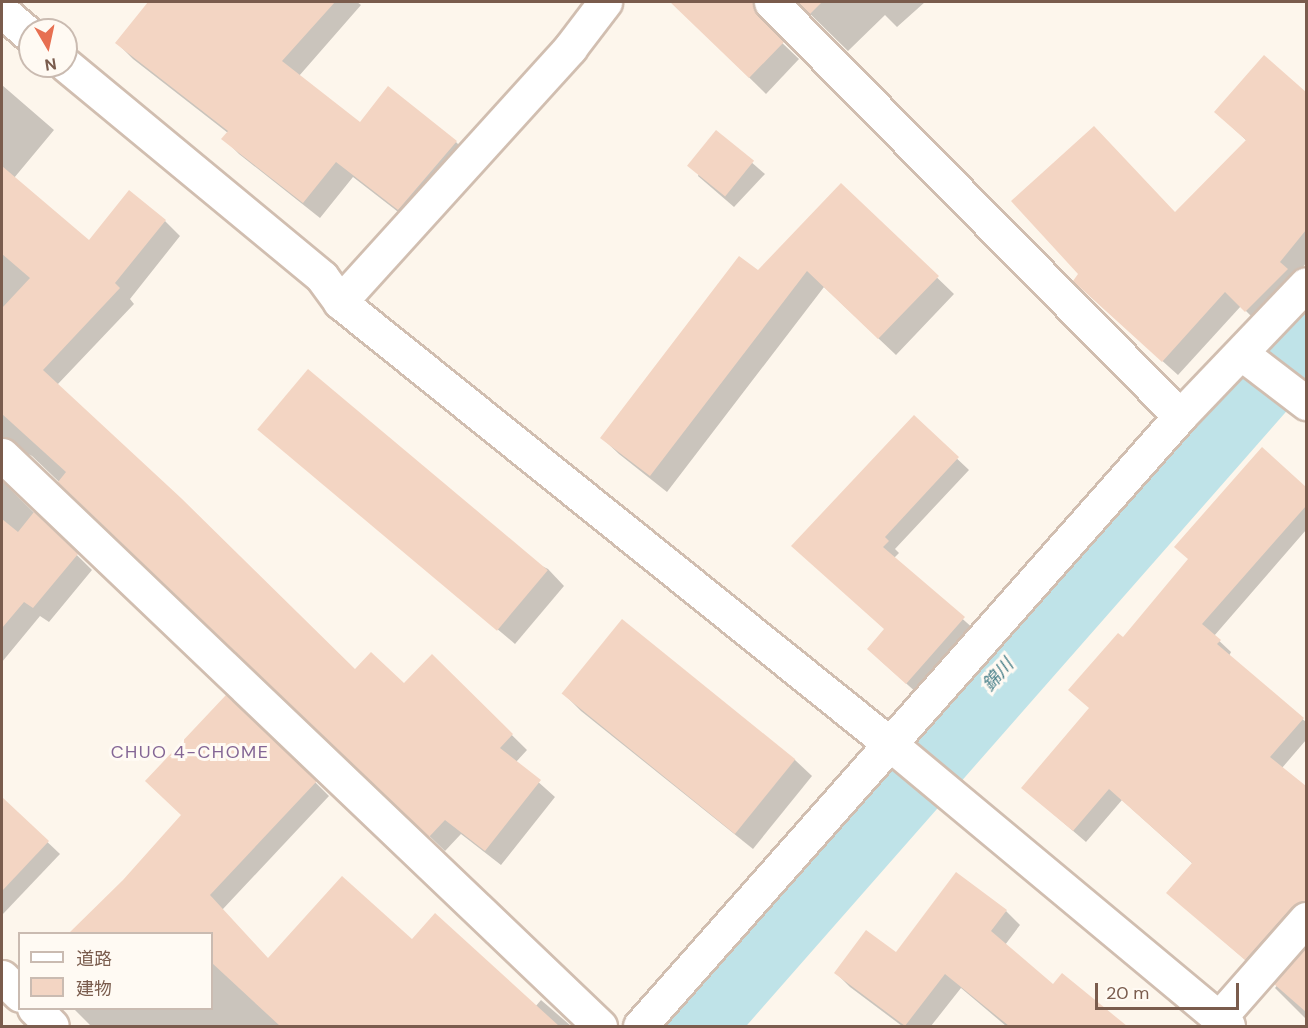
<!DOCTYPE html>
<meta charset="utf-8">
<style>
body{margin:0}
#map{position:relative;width:1308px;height:1028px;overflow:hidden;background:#fdf6ec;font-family:"DM Sans","Noto Sans JP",sans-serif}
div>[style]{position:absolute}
.shadow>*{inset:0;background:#0003}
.river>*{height:86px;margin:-43px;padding:0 43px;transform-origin:43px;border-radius:43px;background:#bfe3e8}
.building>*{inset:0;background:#f3d5c3;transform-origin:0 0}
.roads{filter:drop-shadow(2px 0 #d1beb0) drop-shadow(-2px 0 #d1beb0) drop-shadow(0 2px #d1beb0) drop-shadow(0 -2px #d1beb0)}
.minor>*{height:33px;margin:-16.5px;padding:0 16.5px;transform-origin:16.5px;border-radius:16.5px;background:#fff}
span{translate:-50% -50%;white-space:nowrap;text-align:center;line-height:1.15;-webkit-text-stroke:6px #fffaf3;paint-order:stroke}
.water-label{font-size:18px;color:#437c86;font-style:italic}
.neighbourhood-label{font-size:18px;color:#846695;letter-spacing:1.5px}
.frame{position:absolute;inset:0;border:3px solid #7a5c4d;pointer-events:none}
.legend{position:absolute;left:18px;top:932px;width:195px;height:78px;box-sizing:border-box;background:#fffaf3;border:2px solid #cabbb1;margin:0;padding:8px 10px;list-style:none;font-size:18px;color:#7a5c4d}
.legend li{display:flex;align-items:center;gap:12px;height:30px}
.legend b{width:30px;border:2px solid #cabbb1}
.north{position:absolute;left:18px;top:18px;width:60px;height:60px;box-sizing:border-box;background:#fffaf3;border:2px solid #cabbb1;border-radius:50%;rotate:171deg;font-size:16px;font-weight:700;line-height:24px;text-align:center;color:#7a5c4d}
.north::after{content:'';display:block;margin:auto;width:21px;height:27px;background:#e76f51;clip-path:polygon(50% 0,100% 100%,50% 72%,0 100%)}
.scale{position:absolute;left:1095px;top:983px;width:144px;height:27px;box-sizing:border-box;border:3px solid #7a5c4d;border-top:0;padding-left:8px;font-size:18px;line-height:21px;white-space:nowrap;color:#7a5c4d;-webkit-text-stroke:4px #fffaf3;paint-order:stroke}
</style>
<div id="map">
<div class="shadow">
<i style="clip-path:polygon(150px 2px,357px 2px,361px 5px,299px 76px,360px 124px,456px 142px,472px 158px,415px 225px,353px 177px,320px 218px,239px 154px,223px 138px,228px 133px,133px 59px,117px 43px)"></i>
<i style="clip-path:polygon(672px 2px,739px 2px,799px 59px,766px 94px)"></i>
<i style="clip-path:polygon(798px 2px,925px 2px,897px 27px,885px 15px,848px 51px)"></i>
<i style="clip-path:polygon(1264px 57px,1306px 94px,1306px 263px,1261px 326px,1241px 306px,1178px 375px,1090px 296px,1081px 274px,1175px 214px,1247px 141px,1216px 112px)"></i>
<i style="clip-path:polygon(2px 85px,54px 130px,14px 178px,89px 242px,165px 221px,180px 236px,130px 299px,134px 304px,57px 385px,355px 671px,404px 685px,432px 656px,527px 750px,516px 762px,555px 797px,501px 865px,461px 834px,445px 851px,32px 456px,22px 451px,13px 452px,2px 461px)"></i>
<i style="clip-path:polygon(717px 132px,765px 174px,734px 207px,698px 176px)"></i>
<i style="clip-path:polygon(841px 185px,954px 294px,896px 355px,824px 287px,667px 492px,619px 454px,602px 438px)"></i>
<i style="clip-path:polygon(914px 418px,969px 470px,895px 549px,899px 553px,894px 558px,975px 630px,918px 694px,880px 660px,886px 630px,793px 546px)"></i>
<i style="clip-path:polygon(260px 429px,548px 569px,564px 586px,515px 644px)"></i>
<i style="clip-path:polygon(1262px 449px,1306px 489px,1306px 530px,1214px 636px,1231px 652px,1229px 656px,1306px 722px,1306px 740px,1282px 768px,1306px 788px,1306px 905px,1257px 970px,1168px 893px,1193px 864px,1122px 800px,1086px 842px,1023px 788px,1090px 709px,1123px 640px,1190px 560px)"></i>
<i style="clip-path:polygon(2px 481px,92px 570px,49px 622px,40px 616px,2px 662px)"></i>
<i style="clip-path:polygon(564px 694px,795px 760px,812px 776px,753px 849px,581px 711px)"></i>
<i style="clip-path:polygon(315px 782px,329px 796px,222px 910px,269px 960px,412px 941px,535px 1007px,541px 1000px,571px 1026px,91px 1026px,73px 1008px,212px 1008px,212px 934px,71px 934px,124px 881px)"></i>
<i style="clip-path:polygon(2px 799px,60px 854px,2px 915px)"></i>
<i style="clip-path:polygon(1006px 911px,1020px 925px,1005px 945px,1053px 986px,1115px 1019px,1123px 1026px,1006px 1026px,961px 988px,931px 1026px,902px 1026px,850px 987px,836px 973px,896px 954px)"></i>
<i style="clip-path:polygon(1306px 949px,1306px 1019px,1275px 988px)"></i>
</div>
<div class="river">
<i style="left:689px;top:1026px;width:935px;rotate:-48.69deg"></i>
</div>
<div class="building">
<i style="clip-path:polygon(148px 2px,335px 2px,282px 61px,360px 122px,388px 86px,457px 141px,398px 210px,336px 162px,303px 203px,221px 139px,228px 131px,115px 43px)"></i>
<i style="clip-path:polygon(670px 2px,753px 2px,757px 15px,784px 42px,749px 78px)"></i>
<i style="clip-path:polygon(797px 2px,822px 2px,810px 14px)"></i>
<i style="clip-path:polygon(1264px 55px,1306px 92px,1306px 230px,1280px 262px,1288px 269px,1245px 312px,1225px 292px,1162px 362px,1073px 281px,1078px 274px,1011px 201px,1094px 126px,1175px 212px,1246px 140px,1214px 112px)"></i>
<i style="left:716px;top:130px;width:49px;height:46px;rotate:39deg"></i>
<i style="clip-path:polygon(2px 166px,89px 240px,129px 190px,166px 220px,115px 283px,120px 288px,43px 370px,181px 498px,355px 669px,371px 652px,404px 683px,432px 654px,513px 734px,500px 748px,541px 780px,485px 851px,445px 820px,429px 837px,58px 482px,66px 472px,2px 414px,2px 308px,30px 278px,2px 254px)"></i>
<i style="clip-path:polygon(841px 183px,939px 276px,878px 339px,807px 271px,650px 476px,600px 438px,739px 256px,758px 270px)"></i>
<i style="left:308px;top:369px;width:313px;height:79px;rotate:40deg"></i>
<i style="clip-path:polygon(914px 415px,959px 457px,885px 537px,889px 541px,883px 547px,965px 617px,906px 684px,867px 649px,884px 629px,791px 546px)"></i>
<i style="clip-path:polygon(1262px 447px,1306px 487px,1306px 506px,1202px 624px,1221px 640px,1217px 644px,1304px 718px,1270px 757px,1306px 786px,1306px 901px,1292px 907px,1245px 960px,1166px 893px,1192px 863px,1109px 789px,1073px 831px,1021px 788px,1089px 708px,1068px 690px,1118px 633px,1123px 637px,1188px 559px,1174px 547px)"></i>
<i style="clip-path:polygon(34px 512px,78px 554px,33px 608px,24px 602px,2px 628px,2px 519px,18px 532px)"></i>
<i style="left:622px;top:619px;width:223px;height:96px;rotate:39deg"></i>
<i style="clip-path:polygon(226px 695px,317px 781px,210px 895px,268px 958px,342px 876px,412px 939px,435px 913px,559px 1026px,280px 1026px,212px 963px,212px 933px,69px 933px,123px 880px,181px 815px,145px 781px)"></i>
<i style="clip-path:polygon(2px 797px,49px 841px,2px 891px)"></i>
<i style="clip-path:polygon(956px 872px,1007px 910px,991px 931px,1053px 984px,1062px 973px,1127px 1026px,1009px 1026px,945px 974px,905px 1026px,834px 973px,866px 930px,896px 952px)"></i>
<i style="clip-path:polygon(1306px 947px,1306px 1012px,1274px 984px)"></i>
</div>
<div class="roads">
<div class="minor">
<i style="left:771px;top:2px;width:582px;rotate:45.35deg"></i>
<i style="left:2px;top:11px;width:37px;rotate:41deg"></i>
<i style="left:66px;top:65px;width:332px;rotate:39.6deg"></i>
<i style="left:322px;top:277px;width:31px;rotate:54deg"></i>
<i style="left:340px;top:302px;width:706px;rotate:38.79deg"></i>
<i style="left:890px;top:744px;width:440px;rotate:39.8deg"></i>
<i style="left:340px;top:302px;width:343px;rotate:-47.8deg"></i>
<i style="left:570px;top:48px;width:58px;rotate:-52.7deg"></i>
<i style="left:1242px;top:354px;width:81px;rotate:37.4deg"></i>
<i style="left:2px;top:455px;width:827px;rotate:43.68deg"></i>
<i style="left:2px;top:977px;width:25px;rotate:45deg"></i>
<i style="left:34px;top:1008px;width:25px;rotate:45deg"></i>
<i style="left:1218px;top:1019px;width:133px;rotate:-48.7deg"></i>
<i style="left:640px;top:1026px;width:815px;rotate:-48.48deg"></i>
<i style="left:1180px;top:416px;width:182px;rotate:-46.3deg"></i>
</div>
</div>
<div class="water-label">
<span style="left:998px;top:675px;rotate:-49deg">錦川</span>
</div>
<div class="neighbourhood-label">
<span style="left:190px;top:752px">CHUO 4-CHOME</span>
</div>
<div class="frame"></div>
<ul class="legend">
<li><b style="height:8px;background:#fff"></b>道路</li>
<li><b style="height:16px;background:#f3d5c3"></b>建物</li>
</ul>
<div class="north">N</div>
<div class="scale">20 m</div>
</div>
